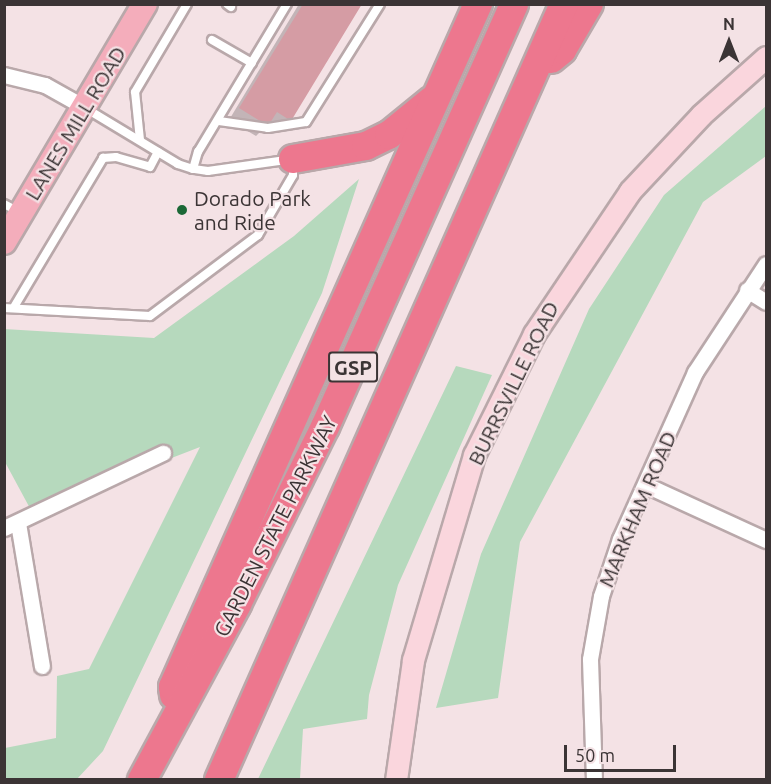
<!DOCTYPE html>
<style>
body{margin:0}
#map{position:relative;width:771px;height:784px;overflow:hidden;background:#f4e2e5;font-family:Ubuntu,sans-serif}
div>[style]{position:absolute}
.green>*{inset:0;background:#b6d9bd}
.shadow>*{inset:0;background:#0003}
.building>*{inset:0;background:#d59ca4}
.roads{filter:drop-shadow(2px 0 #b9a8aa) drop-shadow(-2px 0 #b9a8aa) drop-shadow(0 2px #b9a8aa) drop-shadow(0 -2px #b9a8aa)}
.service>*{height:8px;margin:-4px;padding:0 4px;transform-origin:4px;border-radius:4px;background:#fff}
.minor>*{height:15px;margin:-7.5px;padding:0 7.5px;transform-origin:7.5px;border-radius:7.5px;background:#fff}
.secondary>*{height:21px;margin:-10.5px;padding:0 10.5px;transform-origin:10.5px;border-radius:10.5px;background:#fad6dd}
.primary>*{height:24px;margin:-12px;padding:0 12px;transform-origin:12px;border-radius:12px;background:#f4adbb}
.motorway>*{height:28px;margin:-14px;padding:0 14px;transform-origin:14px;border-radius:14px;background:#ed778e}
.dots>*{width:16px;height:16px;translate:-50% -50%;box-sizing:border-box;border:3px solid #f4e2e5;border-radius:50%}
span{translate:-50% -50%;white-space:nowrap;text-align:center;line-height:1.15;-webkit-text-stroke:4.5px #f4e2e5;paint-order:stroke}
.shield-label span{padding:2px 4px;background:#f4e2e5;border:2px solid;border-radius:4px;-webkit-text-stroke-width:0}
.shield-label{font-size:20px;color:#3b3435;font-weight:700}
.street-label{font-size:21px;color:#3b3435}
.poi-label{font-size:21px;color:#3b3435}
.left{translate:0 -50%;text-align:left}
.frame{position:absolute;inset:0;border:6px solid #3b3435;pointer-events:none}
.north{position:absolute;left:699px;top:12px;width:60px;height:60px;-webkit-text-stroke:4px #f4e2e5;paint-order:stroke;rotate:0deg;font-size:16px;font-weight:700;line-height:24px;text-align:center;color:#3b3435}
.north::after{content:'';display:block;margin:auto;width:21px;height:27px;background:#3b3435;clip-path:polygon(50% 0,100% 100%,50% 72%,0 100%)}
.scale{position:absolute;left:564px;top:745px;width:112px;height:27px;box-sizing:border-box;border:3px solid #3b3435;border-top:0;padding-left:8px;font-size:18px;line-height:21px;white-space:nowrap;color:#3b3435;-webkit-text-stroke:4px #f4e2e5;paint-order:stroke}
</style>
<div id="map">
<div class="green">
<i style="clip-path:polygon(766px 106px,766px 156px,703px 202px,520px 542px,498px 698px,436px 708px,481px 554px,589px 309px,664px 195px)"></i>
<i style="clip-path:polygon(359px 179px,322px 293px,103px 751px,77px 779px,5px 779px,5px 748px,56px 738px,57px 676px,89px 669px,200px 447px,32px 512px,5px 462px,4px 329px,154px 338px,294px 236px)"></i>
<i style="clip-path:polygon(456px 366px,492px 375px,398px 585px,369px 695px,367px 719px,303px 729px,300px 779px,258px 779px)"></i>
</div>
<div class="shadow">
<i style="clip-path:polygon(299px 4px,361px 4px,290px 120px,278px 132px,267px 125px,256px 136px,229px 120px)"></i>
</div>
<div class="building">
<i style="clip-path:polygon(303px 4px,362px 4px,291px 121px,277px 112px,268px 126px,239px 108px)"></i>
</div>
<div class="roads">
<div class="service">
<i style="left:227px;top:4px;width:5px;rotate:37deg"></i>
<i style="left:212px;top:40px;width:46px;rotate:29.9deg"></i>
<i style="left:219px;top:121px;width:49px;rotate:8.1deg"></i>
<i style="left:268px;top:128px;width:38px;rotate:-9deg"></i>
<i style="left:306px;top:122px;width:139px;rotate:-57.9deg"></i>
<i style="left:140px;top:140px;width:48px;rotate:-95.9deg"></i>
<i style="left:135px;top:92px;width:102px;rotate:-59.4deg"></i>
<i style="left:193px;top:169px;width:18px;rotate:-74deg"></i>
<i style="left:198px;top:152px;width:173px;rotate:-59deg"></i>
<i style="left:4px;top:204px;width:15px;rotate:28deg"></i>
<i style="left:14px;top:307px;width:174px;rotate:-59.1deg"></i>
<i style="left:103px;top:158px;width:13px;rotate:-4deg"></i>
<i style="left:116px;top:157px;width:35px;rotate:16deg"></i>
<i style="left:150px;top:167px;width:17px;rotate:-62deg"></i>
<i style="left:4px;top:308px;width:146px;rotate:3.1deg"></i>
<i style="left:150px;top:316px;width:135px;rotate:-36.9deg"></i>
<i style="left:258px;top:235px;width:69px;rotate:-59.7deg"></i>
<i style="left:293px;top:175px;width:16px;rotate:-90deg"></i>
<i style="left:293px;top:159px;width:86px;rotate:172deg"></i>
<i style="left:208px;top:171px;width:15px;rotate:-172deg"></i>
<i style="left:193px;top:169px;width:16px;rotate:-162deg"></i>
<i style="left:178px;top:164px;width:106px;rotate:-148.9deg"></i>
</div>
<div class="minor">
<i style="left:4px;top:75px;width:42px;rotate:13.7deg"></i>
<i style="left:45px;top:85px;width:45px;rotate:29.4deg"></i>
<i style="left:747px;top:290px;width:22px;rotate:32deg"></i>
<i style="left:646px;top:485px;width:132px;rotate:24.6deg"></i>
<i style="left:18px;top:523px;width:145px;rotate:80.5deg"></i>
<i style="left:4px;top:528px;width:176px;rotate:-25.3deg"></i>
<i style="left:594px;top:780px;width:121px;rotate:-91.9deg"></i>
<i style="left:590px;top:659px;width:64px;rotate:-80.1deg"></i>
<i style="left:601px;top:596px;width:60px;rotate:-71.6deg"></i>
<i style="left:620px;top:539px;width:183px;rotate:-65.8deg"></i>
<i style="left:695px;top:372px;width:129px;rotate:-56.7deg"></i>
</div>
<div class="secondary">
<i style="left:396px;top:780px;width:121px;rotate:-81.9deg"></i>
<i style="left:413px;top:660px;width:214px;rotate:-73.4deg"></i>
<i style="left:474px;top:455px;width:135px;rotate:-63.6deg"></i>
<i style="left:534px;top:334px;width:172px;rotate:-56.1deg"></i>
<i style="left:630px;top:191px;width:104px;rotate:-46.9deg"></i>
<i style="left:701px;top:115px;width:87px;rotate:-41.7deg"></i>
</div>
<div class="primary">
<i style="left:4px;top:242px;width:277px;rotate:-59.4deg"></i>
</div>
<div class="motorway">
<i style="left:551px;top:59px;width:14px;rotate:-39deg"></i>
<i style="left:562px;top:50px;width:53px;rotate:-59.6deg"></i>
<i style="left:293px;top:159px;width:74px;rotate:-10.1deg"></i>
<i style="left:366px;top:146px;width:25px;rotate:-26deg"></i>
<i style="left:389px;top:135px;width:55px;rotate:-39.1deg"></i>
<i style="left:174px;top:695px;width:8px;rotate:-97deg"></i>
<i style="left:173px;top:687px;width:748px;rotate:-65.94deg"></i>
<i style="left:142px;top:780px;width:200px;rotate:-61.6deg"></i>
<i style="left:237px;top:604px;width:198px;rotate:-63.6deg"></i>
<i style="left:325px;top:427px;width:463px;rotate:-65.9deg"></i>
<i style="left:219px;top:780px;width:849px;rotate:-66.03deg"></i>
</div>
</div>
<div class="dots">
<i style="left:182px;top:210px;background:#1b6836"></i>
</div>
<div class="shield-label">
<span style="left:353px;top:367px">GSP</span>
</div>
<div class="street-label">
<span style="left:75px;top:123px;rotate:-59deg">LANES MILL ROAD</span>
<span style="left:513px;top:383px;rotate:-64deg">BURRSVILLE ROAD</span>
<span style="left:637px;top:509px;rotate:-67deg">MARKHAM ROAD</span>
<span style="left:275px;top:526px;rotate:-63deg">GARDEN STATE PARKWAY</span>
</div>
<div class="poi-label">
<span class="left" style="left:194px;top:210px">Dorado Park<br>and Ride</span>
</div>
<div class="frame"></div>
<div class="north">N</div>
<div class="scale">50 m</div>
</div>
